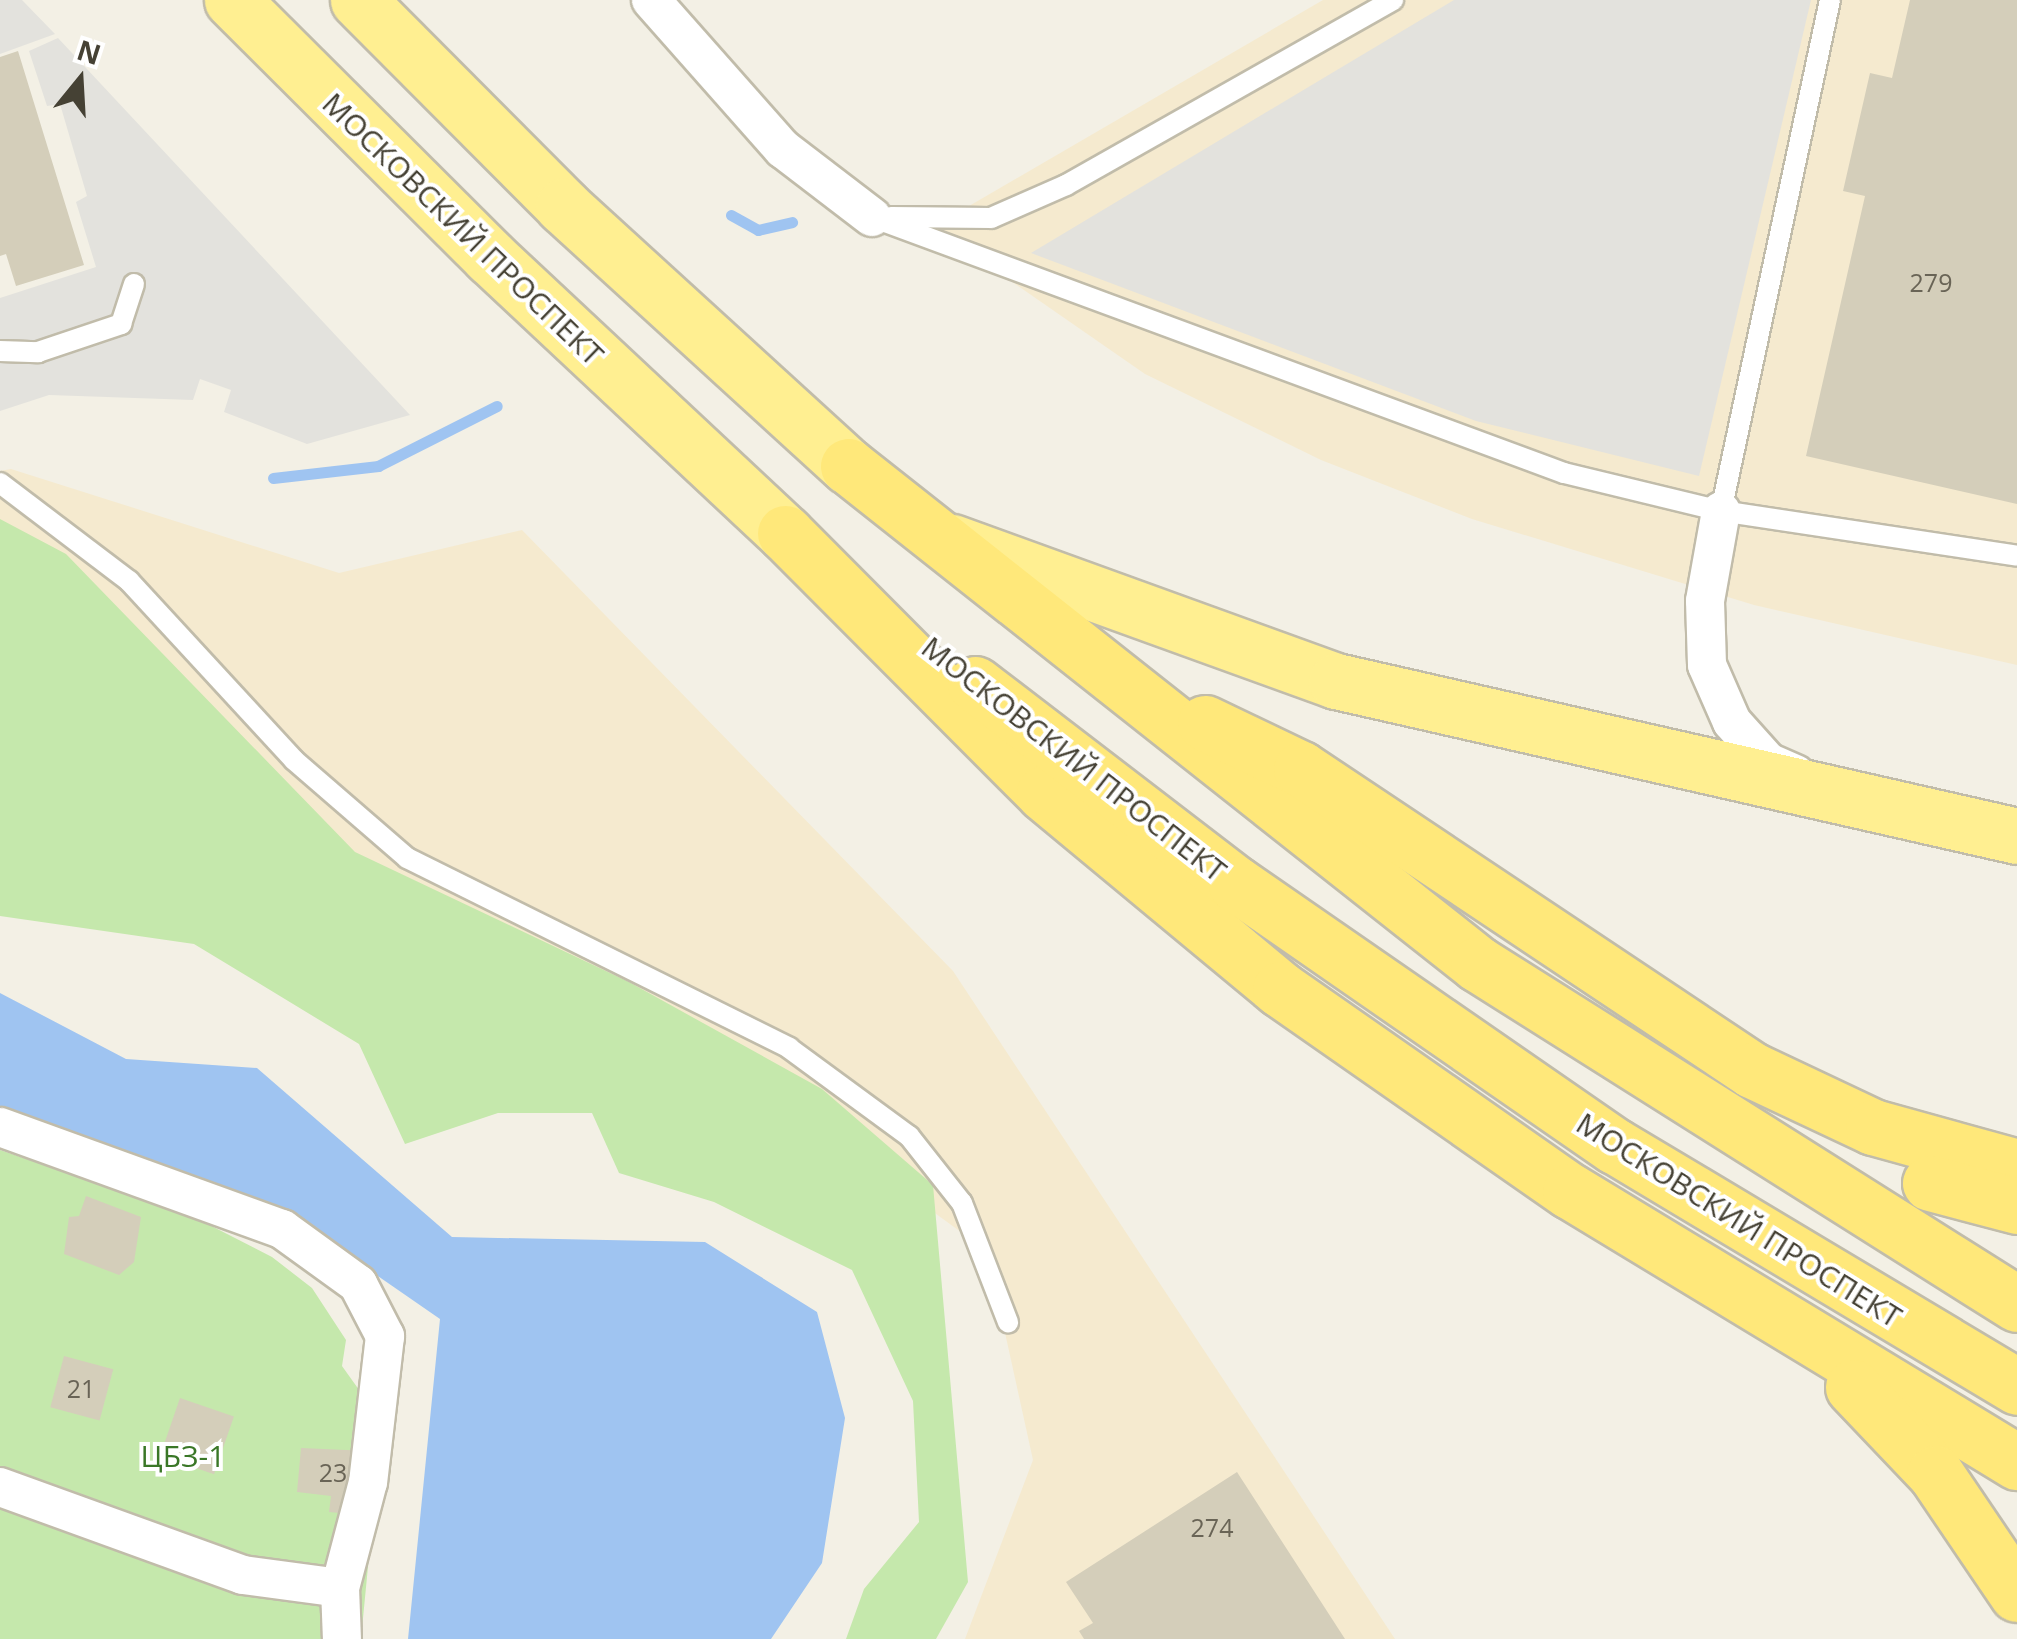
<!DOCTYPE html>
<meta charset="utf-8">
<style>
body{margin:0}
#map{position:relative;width:2017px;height:1639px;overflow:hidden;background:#f3f0e5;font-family:"Open Sans",sans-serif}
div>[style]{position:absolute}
.commercial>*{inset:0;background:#f5eacf}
.green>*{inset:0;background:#c5e8ac}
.parking>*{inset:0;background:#e3e2dd}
.water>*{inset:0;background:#9fc4f1}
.stream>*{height:11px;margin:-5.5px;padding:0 5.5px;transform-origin:5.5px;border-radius:5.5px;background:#9fc4f1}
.building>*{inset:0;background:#d4ceba;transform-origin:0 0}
.roads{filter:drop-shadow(2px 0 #c1bcaa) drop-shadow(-2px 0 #c1bcaa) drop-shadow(0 2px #c1bcaa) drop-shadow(0 -2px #c1bcaa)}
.service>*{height:20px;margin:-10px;padding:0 10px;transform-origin:10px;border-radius:10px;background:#fff}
.minor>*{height:38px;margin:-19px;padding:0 19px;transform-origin:19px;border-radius:19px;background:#fff}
.primary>*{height:55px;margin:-27.5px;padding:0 27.5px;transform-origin:27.5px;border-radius:27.5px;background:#ffef91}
.trunk>*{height:55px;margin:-27.5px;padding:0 27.5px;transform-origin:27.5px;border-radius:27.5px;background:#ffe87a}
span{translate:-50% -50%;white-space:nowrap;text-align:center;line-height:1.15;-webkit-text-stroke:8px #fff;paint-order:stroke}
.number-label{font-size:25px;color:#696456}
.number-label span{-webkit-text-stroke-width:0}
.street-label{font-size:30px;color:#454134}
.park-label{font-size:30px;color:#3a7727}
.north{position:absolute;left:30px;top:30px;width:100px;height:100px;-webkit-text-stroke:8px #fff;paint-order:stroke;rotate:18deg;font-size:28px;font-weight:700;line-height:40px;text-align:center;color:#454134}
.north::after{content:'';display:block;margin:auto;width:35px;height:45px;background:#454134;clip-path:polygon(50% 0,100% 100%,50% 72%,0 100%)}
</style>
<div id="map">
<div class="commercial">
<i style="clip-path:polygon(1323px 0,2017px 0,2017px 665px,1754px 605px,1472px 519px,1321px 460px,1145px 374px,933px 227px)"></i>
<i style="clip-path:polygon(11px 469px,339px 573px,522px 530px,953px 971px,1395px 1639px,965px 1639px,1033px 1460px,987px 1251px,796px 1112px,0 821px,0 471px)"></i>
</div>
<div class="green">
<i style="clip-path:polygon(0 519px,66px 554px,355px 852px,629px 982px,822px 1089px,933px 1185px,968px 1582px,936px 1639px,846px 1639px,864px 1589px,919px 1522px,913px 1401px,852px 1270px,714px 1202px,619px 1173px,592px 1113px,498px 1113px,405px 1144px,359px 1044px,194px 944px,0 916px)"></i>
<i style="clip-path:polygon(0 1150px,186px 1213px,272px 1257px,312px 1288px,346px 1340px,342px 1366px,382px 1422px,361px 1639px,0 1639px)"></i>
</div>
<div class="parking">
<i style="clip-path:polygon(0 0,22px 0,55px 34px,0 54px)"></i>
<i style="clip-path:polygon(1454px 0,1811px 0,1699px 476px,1476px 421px,1031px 253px)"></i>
<i style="clip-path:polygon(58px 38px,410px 415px,307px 444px,224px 412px,231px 390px,200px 379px,193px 400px,49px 395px,0 411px,0 298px,96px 267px,76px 202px,87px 196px,60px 104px,47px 106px,29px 51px)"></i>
</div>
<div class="water">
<i style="clip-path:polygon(0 993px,126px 1059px,257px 1068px,452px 1237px,705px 1242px,817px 1312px,845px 1418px,822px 1563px,771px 1639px,408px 1639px,440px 1319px,320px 1236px,0 1110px)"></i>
</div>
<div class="stream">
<i style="left:731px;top:215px;width:31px;rotate:29deg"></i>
<i style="left:758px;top:230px;width:35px;rotate:-13deg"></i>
<i style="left:273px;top:478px;width:106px;rotate:-6.5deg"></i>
<i style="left:378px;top:466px;width:133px;rotate:-26.8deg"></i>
</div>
<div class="building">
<i style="clip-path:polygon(1910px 0,2017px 0,2017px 504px,1806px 456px,1865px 196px,1843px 191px,1870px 73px,1892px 78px)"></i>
<i style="clip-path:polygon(18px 51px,84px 265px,16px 286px,6px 254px,0 256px,0 57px)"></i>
<i style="clip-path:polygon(86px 1196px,141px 1217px,134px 1262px,119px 1275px,64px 1254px,69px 1217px,79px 1216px)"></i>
<i style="left:64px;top:1356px;width:51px;height:53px;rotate:15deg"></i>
<i style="left:180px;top:1398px;width:57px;height:61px;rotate:19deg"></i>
<i style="clip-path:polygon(301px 1448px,369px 1451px,362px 1515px,329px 1512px,331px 1496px,297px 1492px)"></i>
<i style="clip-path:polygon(1237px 1472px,1345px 1639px,1084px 1639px,1079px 1631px,1093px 1623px,1066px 1582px)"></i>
</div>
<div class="roads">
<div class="service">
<i style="left:872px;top:217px;width:738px;rotate:20.3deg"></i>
<i style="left:1564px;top:473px;width:162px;rotate:13.6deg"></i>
<i style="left:1721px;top:511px;width:299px;rotate:8.6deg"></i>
<i style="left:891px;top:217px;width:100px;rotate:0.6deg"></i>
<i style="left:991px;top:218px;width:82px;rotate:-23.7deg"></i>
<i style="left:1066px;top:185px;width:376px;rotate:-29.5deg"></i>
<i style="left:0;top:351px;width:38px;rotate:2deg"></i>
<i style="left:38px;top:352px;width:88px;rotate:-18.6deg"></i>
<i style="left:121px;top:324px;width:42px;rotate:-72deg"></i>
<i style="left:0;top:483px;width:162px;rotate:37.2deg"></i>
<i style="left:129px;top:581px;width:243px;rotate:47.3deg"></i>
<i style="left:294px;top:760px;width:150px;rotate:40.9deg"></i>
<i style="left:407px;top:858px;width:427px;rotate:26.4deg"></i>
<i style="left:789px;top:1048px;width:149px;rotate:36.3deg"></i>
<i style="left:909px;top:1136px;width:85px;rotate:51.7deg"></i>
<i style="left:962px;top:1203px;width:128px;rotate:68.9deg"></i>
<i style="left:1721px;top:511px;width:522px;rotate:-77.96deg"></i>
</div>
<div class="minor">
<i style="left:651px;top:0;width:199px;rotate:48.5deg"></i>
<i style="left:783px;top:149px;width:112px;rotate:37.4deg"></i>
<i style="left:1721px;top:511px;width:91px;rotate:100.1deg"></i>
<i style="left:1705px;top:601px;width:64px;rotate:88.2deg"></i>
<i style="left:1707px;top:665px;width:62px;rotate:66.3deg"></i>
<i style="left:1732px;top:722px;width:54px;rotate:48deg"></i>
<i style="left:1768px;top:762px;width:30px;rotate:24deg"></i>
<i style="left:0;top:1127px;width:300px;rotate:19.9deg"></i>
<i style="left:282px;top:1229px;width:94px;rotate:35.9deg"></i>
<i style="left:358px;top:1284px;width:59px;rotate:62.6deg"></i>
<i style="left:385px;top:1336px;width:147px;rotate:96.6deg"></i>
<i style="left:368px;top:1482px;width:110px;rotate:104.8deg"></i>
<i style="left:0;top:1487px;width:258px;rotate:19.9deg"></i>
<i style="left:243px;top:1575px;width:98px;rotate:7.6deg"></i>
<i style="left:340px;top:1588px;width:51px;rotate:87.8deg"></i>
</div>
<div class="primary">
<i style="left:232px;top:0;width:364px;rotate:44.9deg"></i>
<i style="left:490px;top:257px;width:404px;rotate:43.1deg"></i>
<i style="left:358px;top:0;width:291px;rotate:45.1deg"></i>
<i style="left:563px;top:206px;width:386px;rotate:42.4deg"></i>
<i style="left:952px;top:542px;width:408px;rotate:19.9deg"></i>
<i style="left:1336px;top:681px;width:698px;rotate:12.82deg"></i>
</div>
<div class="trunk">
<i style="left:848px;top:466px;width:803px;rotate:38.33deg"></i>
<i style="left:1478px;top:964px;width:637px;rotate:32.24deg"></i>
<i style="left:785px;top:533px;width:367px;rotate:45.1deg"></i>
<i style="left:1044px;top:793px;width:307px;rotate:39.7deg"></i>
<i style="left:1280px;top:989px;width:353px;rotate:34.9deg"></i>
<i style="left:1570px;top:1191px;width:523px;rotate:31.23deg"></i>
<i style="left:975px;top:684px;width:329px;rotate:37.5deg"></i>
<i style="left:1236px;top:884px;width:461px;rotate:34.7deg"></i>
<i style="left:1615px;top:1146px;width:469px;rotate:30.9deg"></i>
<i style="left:1205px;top:723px;width:106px;rotate:25.6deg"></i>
<i style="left:1301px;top:769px;width:542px;rotate:33.72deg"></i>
<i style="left:1752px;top:1070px;width:134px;rotate:25.2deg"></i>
<i style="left:1873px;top:1127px;width:149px;rotate:15.5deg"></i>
<i style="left:1930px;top:1183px;width:90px;rotate:14.8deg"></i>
<i style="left:1853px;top:1387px;width:119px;rotate:46.4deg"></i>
<i style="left:1935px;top:1473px;width:146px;rotate:55.9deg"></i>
</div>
</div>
<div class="number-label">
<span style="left:1931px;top:282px">279</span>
<span style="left:81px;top:1388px">21</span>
<span style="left:333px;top:1472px">23</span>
<span style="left:1212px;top:1527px">274</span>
</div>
<div class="street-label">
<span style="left:463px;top:229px;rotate:44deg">МОСКОВСКИЙ ПРОСПЕКТ</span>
<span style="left:1074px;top:759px;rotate:38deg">МОСКОВСКИЙ ПРОСПЕКТ</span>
<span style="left:1739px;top:1220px;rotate:32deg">МОСКОВСКИЙ ПРОСПЕКТ</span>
</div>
<div class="park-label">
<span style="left:183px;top:1456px">ЦБЗ-1</span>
</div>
<div class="north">N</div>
</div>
